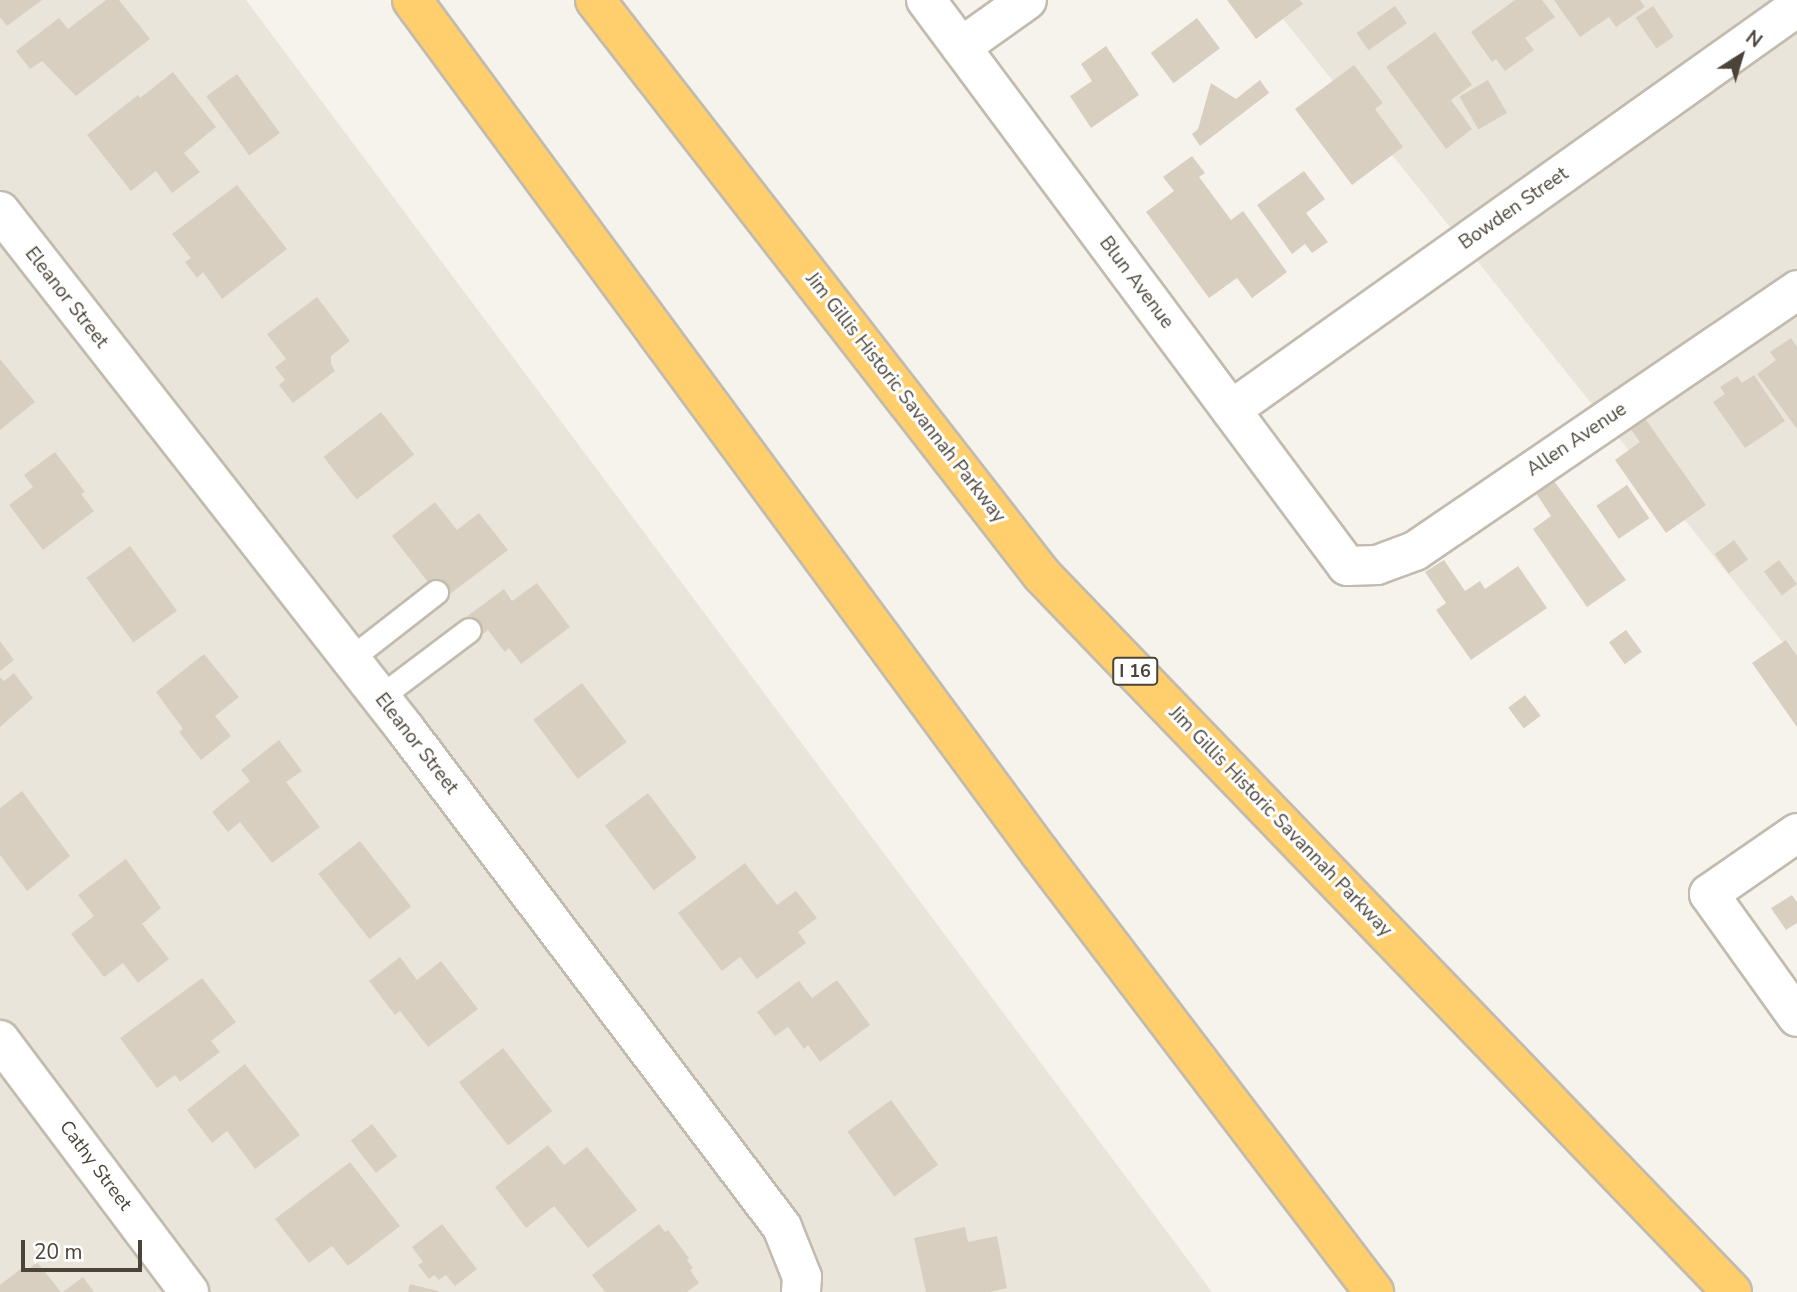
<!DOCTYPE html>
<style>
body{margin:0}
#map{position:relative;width:1797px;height:1292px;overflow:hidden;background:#f6f3ec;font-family:"Nunito Sans",sans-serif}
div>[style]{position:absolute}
.residential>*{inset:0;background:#eae5da}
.building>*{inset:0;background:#d8cfc1;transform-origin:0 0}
.roads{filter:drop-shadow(2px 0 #c2bbae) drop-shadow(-2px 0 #c2bbae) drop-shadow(0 2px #c2bbae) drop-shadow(0 -2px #c2bbae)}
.service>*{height:23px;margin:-11.5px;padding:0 11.5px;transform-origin:11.5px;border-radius:11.5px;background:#fff}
.minor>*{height:38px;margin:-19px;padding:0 19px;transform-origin:19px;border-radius:19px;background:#fff}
.motorway>*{height:38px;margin:-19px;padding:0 19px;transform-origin:19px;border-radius:19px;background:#ffcf6e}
span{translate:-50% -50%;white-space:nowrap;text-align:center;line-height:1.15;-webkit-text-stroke:6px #fff;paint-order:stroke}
.shield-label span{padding:2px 5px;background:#fff;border:2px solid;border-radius:5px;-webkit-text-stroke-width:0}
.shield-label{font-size:18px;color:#4b4439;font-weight:700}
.street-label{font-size:19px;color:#4b4439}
.north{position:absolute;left:1706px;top:21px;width:70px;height:70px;-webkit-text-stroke:5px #fff;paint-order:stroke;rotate:37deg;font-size:19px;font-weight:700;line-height:28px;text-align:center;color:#4b4439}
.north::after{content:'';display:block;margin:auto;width:24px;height:32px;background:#4b4439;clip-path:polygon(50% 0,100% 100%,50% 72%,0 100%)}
.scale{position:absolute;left:21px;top:1240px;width:121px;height:32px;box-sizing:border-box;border:4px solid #4b4439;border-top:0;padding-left:9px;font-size:21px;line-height:24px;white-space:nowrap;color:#4b4439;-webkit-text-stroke:5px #fff;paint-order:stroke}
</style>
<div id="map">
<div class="residential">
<i style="clip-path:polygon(0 0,246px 0,1212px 1292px,0 1292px)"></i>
<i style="clip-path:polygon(1268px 0,1797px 0,1797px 660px)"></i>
</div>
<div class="building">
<i style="clip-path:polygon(0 0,42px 0,7px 26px,0 17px)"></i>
<i style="clip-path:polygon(106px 0,119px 0,150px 39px,76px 96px,42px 61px,30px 69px,16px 51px,59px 18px,68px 29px)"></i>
<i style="clip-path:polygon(1227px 0,1300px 0,1303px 4px,1256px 39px)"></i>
<i style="clip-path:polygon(1515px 0,1542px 0,1555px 17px,1525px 38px,1534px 50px,1505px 71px,1496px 59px,1492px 62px,1471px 32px)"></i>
<i style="clip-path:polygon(1554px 0,1640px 0,1645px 7px,1616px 27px,1609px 17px,1580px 37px)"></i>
<i style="left:1395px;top:6px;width:21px;height:47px;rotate:55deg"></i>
<i style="left:1653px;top:6px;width:37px;height:21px;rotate:56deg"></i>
<i style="left:1197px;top:18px;width:38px;height:58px;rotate:53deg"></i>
<i style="clip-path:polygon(1435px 32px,1472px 85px,1451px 100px,1472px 129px,1446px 149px,1386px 67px)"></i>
<i style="clip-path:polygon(1106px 46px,1139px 95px,1091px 128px,1070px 96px,1092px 81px,1081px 64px)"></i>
<i style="clip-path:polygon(1354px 65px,1383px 103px,1375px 109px,1403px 147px,1352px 185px,1295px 109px)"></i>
<i style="clip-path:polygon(173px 72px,216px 127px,184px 153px,200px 172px,172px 193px,156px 171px,131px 191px,87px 135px,138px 95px,140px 98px)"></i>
<i style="left:237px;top:74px;width:73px;height:38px;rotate:54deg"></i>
<i style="clip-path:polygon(1260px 80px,1269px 93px,1200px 146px,1192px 134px,1198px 129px,1211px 83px,1236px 99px)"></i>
<i style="left:1488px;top:80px;width:38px;height:33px;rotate:60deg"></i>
<i style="clip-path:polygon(1192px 156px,1205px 173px,1199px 177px,1231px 220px,1243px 211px,1287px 272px,1252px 298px,1237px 278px,1209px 298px,1146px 212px,1174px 191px,1163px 177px)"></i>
<i style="clip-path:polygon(1304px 171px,1325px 199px,1306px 213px,1328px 242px,1312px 253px,1305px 244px,1292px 254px,1257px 205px)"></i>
<i style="clip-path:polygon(237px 185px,287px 249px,222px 299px,203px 272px,197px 278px,185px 262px,191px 258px,172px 234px)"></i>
<i style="clip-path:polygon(317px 297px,350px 341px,331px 356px,331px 364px,335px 371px,293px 403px,279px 385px,285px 380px,275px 367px,286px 359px,267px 334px)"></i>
<i style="clip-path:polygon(1791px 338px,1797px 347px,1797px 429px,1757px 374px,1776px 360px,1770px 352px)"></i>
<i style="clip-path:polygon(0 359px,35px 402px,0 430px)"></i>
<i style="clip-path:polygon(1754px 375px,1785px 421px,1745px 448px,1713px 402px,1725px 394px,1720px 387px,1737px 376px,1742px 383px)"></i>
<i style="left:381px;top:412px;width:54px;height:73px;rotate:52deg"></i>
<i style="clip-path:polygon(1644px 417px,1706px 505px,1666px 533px,1615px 460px,1640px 442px,1629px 427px)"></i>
<i style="clip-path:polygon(55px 452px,85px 492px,81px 494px,94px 511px,43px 550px,9px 505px,33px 487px,24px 475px)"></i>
<i style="clip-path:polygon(1554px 481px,1626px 580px,1587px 607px,1533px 529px,1551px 516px,1536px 493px)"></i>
<i style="left:1627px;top:485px;width:40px;height:37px;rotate:56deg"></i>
<i style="clip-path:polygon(435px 502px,457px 530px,479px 513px,508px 550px,442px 600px,392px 536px)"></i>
<i style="left:1734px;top:540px;width:24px;height:24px;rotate:54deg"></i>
<i style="left:130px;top:546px;width:80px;height:54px;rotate:54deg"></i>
<i style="clip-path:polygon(1444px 560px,1465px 591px,1480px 581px,1485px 589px,1518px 566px,1547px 608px,1471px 660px,1436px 610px,1446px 603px,1425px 572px)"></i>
<i style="left:1779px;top:560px;width:30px;height:19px;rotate:53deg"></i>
<i style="clip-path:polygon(537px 583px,570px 627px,521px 664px,509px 648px,505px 652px,488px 630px,476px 639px,462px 620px,504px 589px,512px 601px)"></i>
<i style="left:1626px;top:630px;width:27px;height:21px;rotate:54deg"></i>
<i style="clip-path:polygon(1786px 640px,1797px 656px,1797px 727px,1752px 663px)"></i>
<i style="clip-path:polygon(0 641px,14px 660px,0 671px)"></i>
<i style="clip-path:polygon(204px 654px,239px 697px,215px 716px,231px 736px,201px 760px,179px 732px,183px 729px,156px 692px)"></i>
<i style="clip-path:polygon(14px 673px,33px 698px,0 727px,0 677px,4px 681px)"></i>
<i style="left:582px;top:683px;width:74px;height:61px;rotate:53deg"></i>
<i style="left:1525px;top:695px;width:26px;height:21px;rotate:53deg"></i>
<i style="clip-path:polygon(279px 740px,302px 771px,286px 782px,320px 827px,272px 863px,240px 822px,228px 832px,212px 812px,250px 781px,241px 770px)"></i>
<i style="clip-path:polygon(22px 791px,70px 856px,27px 891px,0 855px,0 808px)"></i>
<i style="left:648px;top:793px;width:81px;height:54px;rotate:53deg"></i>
<i style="left:360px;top:841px;width:83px;height:53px;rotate:52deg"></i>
<i style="clip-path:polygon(126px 859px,161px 908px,142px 924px,169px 959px,138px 983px,123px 963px,104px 977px,71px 934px,94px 916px,78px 895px)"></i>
<i style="clip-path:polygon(745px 863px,777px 905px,796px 891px,817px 918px,798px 932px,806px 943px,757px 979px,740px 957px,722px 971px,678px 913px)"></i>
<i style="clip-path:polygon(1792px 895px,1797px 902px,1797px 923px,1786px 930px,1771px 908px)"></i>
<i style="clip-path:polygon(400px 957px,417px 980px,441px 961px,478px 1009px,428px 1047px,400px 1011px,395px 1015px,369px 981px)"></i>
<i style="clip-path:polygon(202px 978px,236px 1022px,211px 1041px,220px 1052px,180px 1082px,175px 1075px,157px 1088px,120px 1038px)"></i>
<i style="clip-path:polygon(837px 980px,870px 1025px,820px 1062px,808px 1045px,804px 1049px,788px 1027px,775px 1036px,757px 1012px,799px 981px,812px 998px)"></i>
<i style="left:503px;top:1048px;width:80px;height:56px;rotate:52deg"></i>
<i style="clip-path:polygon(245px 1064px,300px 1135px,255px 1169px,227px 1131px,212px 1143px,187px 1110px)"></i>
<i style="left:891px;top:1100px;width:80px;height:54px;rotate:54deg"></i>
<i style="left:372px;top:1124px;width:41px;height:27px;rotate:52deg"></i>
<i style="clip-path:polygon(548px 1145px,564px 1165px,587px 1147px,637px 1210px,588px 1248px,554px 1206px,526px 1228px,495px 1187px)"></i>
<i style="clip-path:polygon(350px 1162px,400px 1226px,348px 1266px,332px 1246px,309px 1263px,275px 1219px)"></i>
<i style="clip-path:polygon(442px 1224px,477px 1269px,455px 1286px,446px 1275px,439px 1280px,434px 1275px,429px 1279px,418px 1265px,423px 1262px,412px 1247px)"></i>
<i style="clip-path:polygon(659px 1224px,665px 1232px,668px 1230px,689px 1258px,687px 1260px,693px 1268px,690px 1270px,699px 1283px,687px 1292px,605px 1292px,592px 1275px)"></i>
<i style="clip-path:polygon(965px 1227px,968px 1242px,997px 1236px,1007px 1288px,990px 1292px,926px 1292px,914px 1238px)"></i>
<i style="clip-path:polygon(37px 1262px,61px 1292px,0 1292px,0 1285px,22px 1268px,25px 1272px)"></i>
<i style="clip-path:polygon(83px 1277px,94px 1292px,63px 1292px)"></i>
<i style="clip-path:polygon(410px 1284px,438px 1291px,438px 1292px,408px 1292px)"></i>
</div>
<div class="roads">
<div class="service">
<i style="left:350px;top:659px;width:109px;rotate:-37.9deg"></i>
<i style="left:380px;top:697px;width:111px;rotate:-37deg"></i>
</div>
<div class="minor">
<i style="left:926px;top:0;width:705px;rotate:53.36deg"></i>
<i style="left:1347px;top:566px;width:30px;rotate:-2deg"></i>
<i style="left:1377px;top:565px;width:40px;rotate:-20.2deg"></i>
<i style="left:1415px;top:551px;width:463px;rotate:-34.3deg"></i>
<i style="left:961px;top:47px;width:81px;rotate:-35.5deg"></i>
<i style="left:0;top:211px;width:659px;rotate:51.96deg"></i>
<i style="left:406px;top:730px;width:623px;rotate:52.89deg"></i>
<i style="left:782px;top:1227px;width:54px;rotate:68.2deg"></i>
<i style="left:802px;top:1277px;width:15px;rotate:94deg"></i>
<i style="left:1231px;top:410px;width:695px;rotate:-35.45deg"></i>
<i style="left:1797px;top:833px;width:107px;rotate:145.3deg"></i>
<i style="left:1709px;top:894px;width:151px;rotate:54.4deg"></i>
<i style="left:0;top:1040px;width:315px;rotate:53.1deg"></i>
</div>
<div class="motorway">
<i style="left:412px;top:0;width:1059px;rotate:53.64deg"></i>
<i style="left:1040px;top:853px;width:552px;rotate:52.74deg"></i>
<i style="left:595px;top:0;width:728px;rotate:52.14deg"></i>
<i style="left:1042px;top:575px;width:995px;rotate:46.1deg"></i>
</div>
</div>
<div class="shield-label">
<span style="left:1135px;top:671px">I 16</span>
</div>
<div class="street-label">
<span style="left:1514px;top:209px;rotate:-35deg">Bowden Street</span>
<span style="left:1136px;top:283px;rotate:53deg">Blun Avenue</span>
<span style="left:66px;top:298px;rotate:52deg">Eleanor Street</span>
<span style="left:905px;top:398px;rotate:52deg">Jim Gillis Historic Savannah Parkway</span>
<span style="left:1577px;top:440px;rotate:-34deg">Allen Avenue</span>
<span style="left:416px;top:744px;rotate:52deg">Eleanor Street</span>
<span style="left:1280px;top:822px;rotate:46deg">Jim Gillis Historic Savannah Parkway</span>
<span style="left:95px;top:1166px;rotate:53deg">Cathy Street</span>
</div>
<div class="north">N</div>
<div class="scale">20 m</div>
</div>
